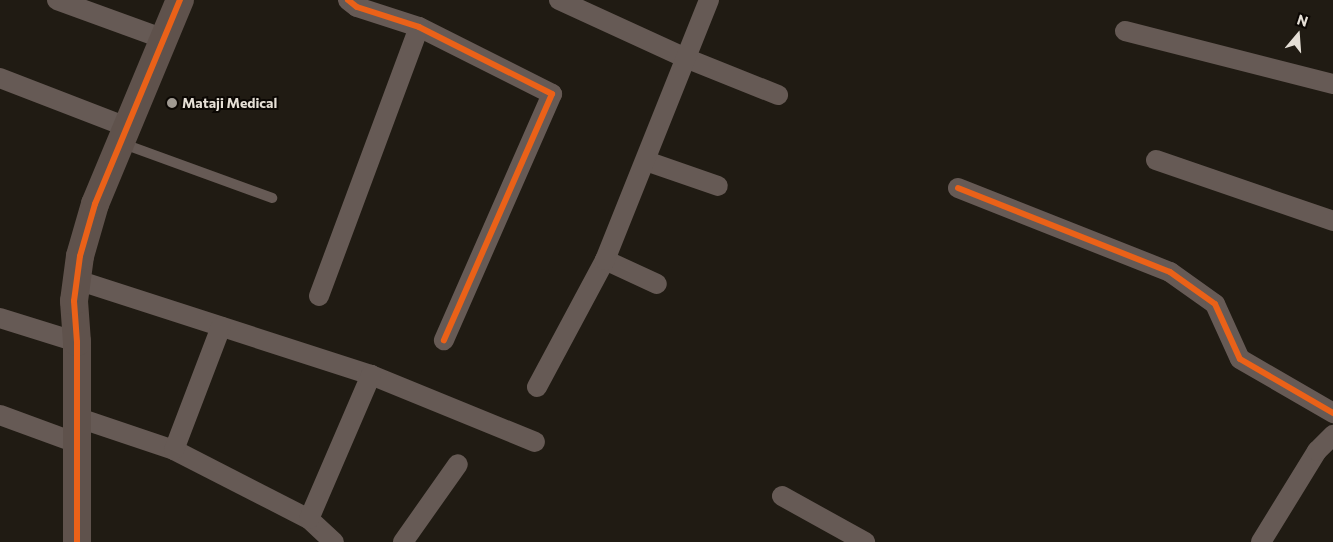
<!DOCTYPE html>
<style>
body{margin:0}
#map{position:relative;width:1333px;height:542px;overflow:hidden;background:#201b13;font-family:Commissioner,sans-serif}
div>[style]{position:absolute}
.lane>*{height:10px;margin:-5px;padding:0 5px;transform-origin:5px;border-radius:5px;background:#665a55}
.street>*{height:20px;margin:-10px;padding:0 10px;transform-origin:10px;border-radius:10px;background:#665a55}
.secondary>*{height:28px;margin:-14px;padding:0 14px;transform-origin:14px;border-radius:14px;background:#5f524c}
.cycleway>*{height:6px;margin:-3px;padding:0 3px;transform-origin:3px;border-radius:3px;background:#ea6118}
.dots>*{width:14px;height:14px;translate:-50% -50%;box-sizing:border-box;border:2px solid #0b0703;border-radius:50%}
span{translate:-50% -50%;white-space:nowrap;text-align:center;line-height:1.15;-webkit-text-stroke:4px #0b0703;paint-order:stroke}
.poi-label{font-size:14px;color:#e5dfd6;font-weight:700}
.left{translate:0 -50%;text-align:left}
.north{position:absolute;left:1273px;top:10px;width:50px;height:50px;-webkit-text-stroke:4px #0b0703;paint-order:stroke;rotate:18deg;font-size:14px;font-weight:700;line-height:20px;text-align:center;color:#e5dfd6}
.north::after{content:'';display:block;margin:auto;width:18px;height:22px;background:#e5dfd6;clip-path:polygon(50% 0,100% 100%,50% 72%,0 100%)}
</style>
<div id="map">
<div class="lane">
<i style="left:121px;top:143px;width:161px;rotate:20deg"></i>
</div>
<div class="street">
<i style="left:57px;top:0;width:114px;rotate:20deg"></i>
<i style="left:348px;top:0;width:11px;rotate:38deg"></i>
<i style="left:357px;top:7px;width:65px;rotate:17.9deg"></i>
<i style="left:419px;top:27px;width:149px;rotate:26.7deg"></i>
<i style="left:552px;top:94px;width:269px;rotate:113.7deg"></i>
<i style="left:559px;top:0;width:142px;rotate:24.6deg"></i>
<i style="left:688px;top:59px;width:97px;rotate:21.8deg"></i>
<i style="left:1125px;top:31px;width:215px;rotate:14.3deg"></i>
<i style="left:0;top:78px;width:136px;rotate:21.1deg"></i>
<i style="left:1156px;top:160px;width:187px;rotate:19deg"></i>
<i style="left:646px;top:161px;width:76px;rotate:19.1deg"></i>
<i style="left:958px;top:188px;width:228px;rotate:21.6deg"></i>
<i style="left:1170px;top:272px;width:55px;rotate:35.4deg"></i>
<i style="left:1215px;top:304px;width:60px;rotate:65.6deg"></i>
<i style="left:1240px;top:359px;width:108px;rotate:30.1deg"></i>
<i style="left:605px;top:260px;width:57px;rotate:24.8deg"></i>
<i style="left:77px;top:280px;width:309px;rotate:17.9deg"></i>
<i style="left:371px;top:375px;width:177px;rotate:22.2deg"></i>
<i style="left:319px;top:296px;width:287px;rotate:-69.6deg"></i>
<i style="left:0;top:318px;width:81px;rotate:17.3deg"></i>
<i style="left:537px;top:387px;width:144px;rotate:-61.8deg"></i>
<i style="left:605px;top:260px;width:280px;rotate:-68.2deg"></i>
<i style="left:0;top:415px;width:81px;rotate:20.2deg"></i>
<i style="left:76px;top:417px;width:103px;rotate:18.6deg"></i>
<i style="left:174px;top:450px;width:152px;rotate:27.1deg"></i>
<i style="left:309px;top:519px;width:34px;rotate:43deg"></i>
<i style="left:174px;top:450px;width:132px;rotate:-69.1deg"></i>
<i style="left:782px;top:496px;width:95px;rotate:29deg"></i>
<i style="left:309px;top:519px;width:157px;rotate:-66.7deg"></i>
<i style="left:403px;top:542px;width:95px;rotate:-54.8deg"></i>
<i style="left:1261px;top:542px;width:107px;rotate:-58.4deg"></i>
<i style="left:1317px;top:451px;width:23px;rotate:-45deg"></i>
</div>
<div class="secondary">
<i style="left:77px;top:542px;width:200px;rotate:-90deg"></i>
<i style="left:77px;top:342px;width:41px;rotate:-94.2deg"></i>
<i style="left:74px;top:301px;width:45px;rotate:-82.4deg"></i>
<i style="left:80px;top:256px;width:54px;rotate:-73.9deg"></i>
<i style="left:95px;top:204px;width:221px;rotate:-67.4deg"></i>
</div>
<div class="cycleway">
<i style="left:348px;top:0;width:11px;rotate:38deg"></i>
<i style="left:357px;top:7px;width:65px;rotate:17.9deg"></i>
<i style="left:419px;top:27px;width:149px;rotate:26.7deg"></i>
<i style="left:552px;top:94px;width:269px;rotate:113.7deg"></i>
<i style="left:958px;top:188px;width:228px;rotate:21.6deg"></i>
<i style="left:1170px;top:272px;width:55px;rotate:35.4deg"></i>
<i style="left:1215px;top:304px;width:60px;rotate:65.6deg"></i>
<i style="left:1240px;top:359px;width:108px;rotate:30.1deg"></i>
<i style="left:77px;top:542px;width:200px;rotate:-90deg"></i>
<i style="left:77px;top:342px;width:41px;rotate:-94.2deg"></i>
<i style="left:74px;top:301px;width:45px;rotate:-82.4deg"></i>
<i style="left:80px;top:256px;width:54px;rotate:-73.9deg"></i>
<i style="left:95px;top:204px;width:221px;rotate:-67.4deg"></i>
</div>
<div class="dots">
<i style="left:172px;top:103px;background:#a09a92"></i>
</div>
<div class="poi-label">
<span class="left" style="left:182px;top:103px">Mataji Medical</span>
</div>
<div class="north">N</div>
</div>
